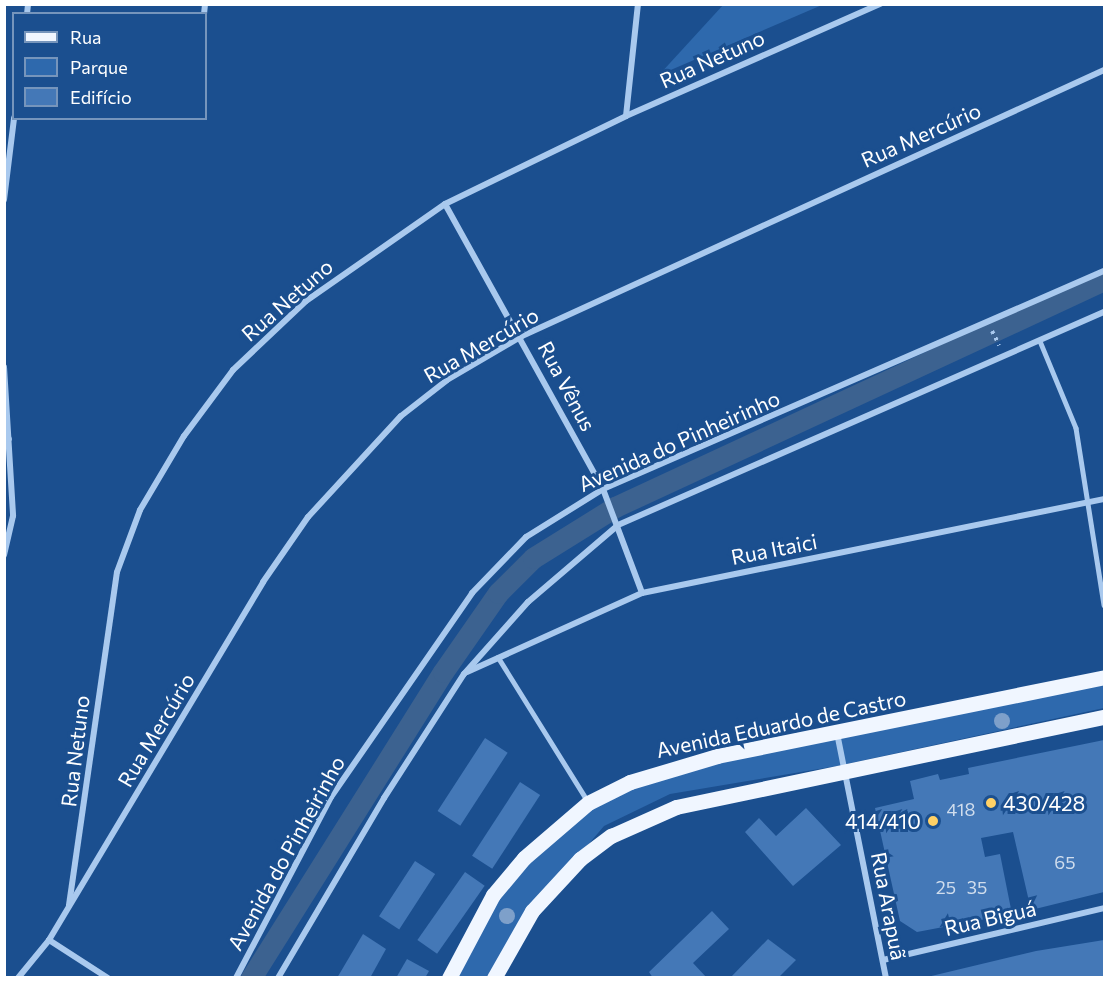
<!DOCTYPE html>
<meta charset="utf-8">
<style>
body{margin:0}
#map{position:relative;width:1109px;height:982px;overflow:hidden;background:#1b4f8f;font-family:Commissioner,sans-serif}
div>[style]{position:absolute}
.green>*{inset:0;background:#2e69ad}
.canal>*{height:21px;margin:-10.5px;padding:0 10.5px;transform-origin:10.5px;border-radius:10.5px;background:#3c6290}
.building>*{inset:0;background:#4478b7;transform-origin:0 0}
.path>*{height:4px;margin-top:-2px;transform-origin:0;background:repeating-linear-gradient(90deg,#a9c9ee 0 3px,transparent 0 7.5px)}
.service>*{height:4.5px;margin:-2.25px;padding:0 2.25px;transform-origin:2.25px;border-radius:2.25px;background:#a9c9ee}
.minor>*{height:6px;margin:-3px;padding:0 3px;transform-origin:3px;border-radius:3px;background:#a9c9ee}
.primary>*{height:15px;margin:-7.5px;padding:0 7.5px;transform-origin:7.5px;border-radius:7.5px;background:#f0f6ff}
.trees>*{width:16px;height:16px;margin:-8px;border-radius:50%;background:#7ea0ca}
.dots>*{width:16px;height:16px;translate:-50% -50%;box-sizing:border-box;border:3px solid #1b4f8f;border-radius:50%}
span{translate:-50% -50%;white-space:nowrap;text-align:center;line-height:1.15;-webkit-text-stroke:6px #1b4f8f;paint-order:stroke}
.number-label{font-size:18px;color:#d0dded}
.number-label span{-webkit-text-stroke-width:0}
.street-label{font-size:21px;color:#fff}
.poi-label{font-size:21px;color:#fff}
.left{translate:0 -50%;text-align:left}
.right{translate:-100% -50%;text-align:right}
.frame{position:absolute;inset:0;border:6px solid #fff;pointer-events:none}
.legend{position:absolute;left:12px;top:12px;width:195px;height:108px;box-sizing:border-box;background:#1b4f8f;border:2px solid #7695bc;margin:0;padding:8px 10px;list-style:none;font-size:18px;color:#fff}
.legend li{display:flex;align-items:center;gap:12px;height:30px}
.legend b{width:30px;border:2px solid #7695bc}
</style>
<div id="map">
<div class="green">
<i style="clip-path:polygon(724px 4px,822px 4px,822px 5px,659px 75px)"></i>
<i style="clip-path:polygon(1104px 683px,1104px 708px,837px 766px,670px 794px,604px 826px,532px 911px,494px 977px,449px 978px,472px 929px,551px 832px,632px 787px,719px 762px)"></i>
</div>
<div class="canal">
<i style="left:251px;top:978px;width:361px;rotate:-57.9deg"></i>
<i style="left:443px;top:672px;width:96px;rotate:-55.2deg"></i>
<i style="left:498px;top:593px;width:49px;rotate:-45deg"></i>
<i style="left:533px;top:558px;width:97px;rotate:-31.9deg"></i>
<i style="left:615px;top:507px;width:539px;rotate:-24.9deg"></i>
</div>
<div class="building">
<i style="left:485px;top:738px;width:27px;height:87px;rotate:33deg"></i>
<i style="clip-path:polygon(1104px 740px,1104px 892px,1031px 910px,1013px 832px,981px 838px,985px 857px,1000px 854px,1012px 914px,917px 932px,900px 921px,875px 808px,914px 799px,910px 781px,938px 774px,940px 780px,969px 774px,968px 768px)"></i>
<i style="left:520px;top:782px;width:24px;height:88px;rotate:33deg"></i>
<i style="clip-path:polygon(806px 808px,841px 845px,793px 886px,745px 832px,759px 818px,776px 836px)"></i>
<i style="left:415px;top:861px;width:24px;height:66px;rotate:33deg"></i>
<i style="left:465px;top:872px;width:24px;height:83px;rotate:35deg"></i>
<i style="clip-path:polygon(712px 911px,729px 929px,693px 963px,707px 978px,653px 978px,649px 972px)"></i>
<i style="clip-path:polygon(363px 934px,386px 949px,370px 978px,337px 978px)"></i>
<i style="clip-path:polygon(768px 939px,796px 960px,778px 978px,730px 978px)"></i>
<i style="clip-path:polygon(1104px 940px,1104px 978px,923px 978px,1036px 951px)"></i>
<i style="clip-path:polygon(407px 959px,429px 971px,425px 978px,396px 978px)"></i>
</div>
<div class="path">
<i style="left:992px;top:331px;width:16px;rotate:63deg"></i>
</div>
<div class="service">
<i style="left:1040px;top:341px;width:94px;rotate:67.5deg"></i>
<i style="left:1076px;top:428px;width:179px;rotate:81deg"></i>
<i style="left:498px;top:657px;width:168px;rotate:58.1deg"></i>
</div>
<div class="minor">
<i style="left:27px;top:14px;width:10px;rotate:-84deg"></i>
<i style="left:204px;top:14px;width:10px;rotate:-84deg"></i>
<i style="left:626px;top:116px;width:113px;rotate:-83.9deg"></i>
<i style="left:4px;top:200px;width:83px;rotate:-83deg"></i>
<i style="left:445px;top:204px;width:326px;rotate:61deg"></i>
<i style="left:603px;top:489px;width:111px;rotate:69.4deg"></i>
<i style="left:4px;top:367px;width:149px;rotate:86.5deg"></i>
<i style="left:13px;top:516px;width:40px;rotate:103deg"></i>
<i style="left:4px;top:428px;width:12px;rotate:66deg"></i>
<i style="left:467px;top:672px;width:192px;rotate:-24.3deg"></i>
<i style="left:642px;top:593px;width:471px;rotate:-11.5deg"></i>
<i style="left:837px;top:733px;width:250px;rotate:78.7deg"></i>
<i style="left:69px;top:905px;width:336px;rotate:-81.8deg"></i>
<i style="left:117px;top:572px;width:66px;rotate:-69.6deg"></i>
<i style="left:140px;top:510px;width:86px;rotate:-59.3deg"></i>
<i style="left:184px;top:436px;width:82px;rotate:-53.4deg"></i>
<i style="left:233px;top:370px;width:100px;rotate:-43.4deg"></i>
<i style="left:306px;top:301px;width:169px;rotate:-34.9deg"></i>
<i style="left:445px;top:204px;width:201px;rotate:-25.9deg"></i>
<i style="left:626px;top:116px;width:278px;rotate:-23.8deg"></i>
<i style="left:49px;top:940px;width:70px;rotate:32.8deg"></i>
<i style="left:883px;top:960px;width:227px;rotate:-13.2deg"></i>
<i style="left:18px;top:978px;width:49px;rotate:-50.8deg"></i>
<i style="left:49px;top:940px;width:417px;rotate:-59.1deg"></i>
<i style="left:263px;top:582px;width:79px;rotate:-55.3deg"></i>
<i style="left:308px;top:517px;width:137px;rotate:-47.4deg"></i>
<i style="left:401px;top:416px;width:58px;rotate:-38deg"></i>
<i style="left:447px;top:380px;width:87px;rotate:-30.4deg"></i>
<i style="left:522px;top:336px;width:640px;rotate:-24.56deg"></i>
<i style="left:236px;top:978px;width:204px;rotate:-62.3deg"></i>
<i style="left:331px;top:797px;width:248px;rotate:-55.3deg"></i>
<i style="left:472px;top:593px;width:78px;rotate:-46deg"></i>
<i style="left:526px;top:537px;width:91px;rotate:-31.9deg"></i>
<i style="left:603px;top:489px;width:546px;rotate:-23.52deg"></i>
<i style="left:278px;top:978px;width:209px;rotate:-59.5deg"></i>
<i style="left:384px;top:798px;width:148px;rotate:-57.2deg"></i>
<i style="left:464px;top:674px;width:96px;rotate:-48.4deg"></i>
<i style="left:528px;top:602px;width:118px;rotate:-40.5deg"></i>
<i style="left:618px;top:525px;width:531px;rotate:-23.67deg"></i>
</div>
<div class="primary">
<i style="left:449px;top:978px;width:94px;rotate:-62.1deg"></i>
<i style="left:493px;top:895px;width:48px;rotate:-50deg"></i>
<i style="left:524px;top:858px;width:84px;rotate:-40.7deg"></i>
<i style="left:588px;top:803px;width:47px;rotate:-26.6deg"></i>
<i style="left:630px;top:782px;width:91px;rotate:-16.6deg"></i>
<i style="left:717px;top:756px;width:395px;rotate:-11.5deg"></i>
<i style="left:494px;top:978px;width:77px;rotate:-60.4deg"></i>
<i style="left:532px;top:911px;width:71px;rotate:-47.3deg"></i>
<i style="left:580px;top:859px;width:39px;rotate:-37deg"></i>
<i style="left:611px;top:836px;width:71px;rotate:-24deg"></i>
<i style="left:676px;top:807px;width:437px;rotate:-11.9deg"></i>
</div>
<div class="trees">
<i style="left:1002px;top:721px"></i>
<i style="left:507px;top:916px"></i>
</div>
<div class="dots">
<i style="left:991px;top:803px;background:#ffd166"></i>
<i style="left:933px;top:821px;background:#ffd166"></i>
</div>
<div class="number-label">
<span style="left:961px;top:809px">418</span>
<span style="left:1065px;top:862px">65</span>
<span style="left:946px;top:887px">25</span>
<span style="left:977px;top:887px">35</span>
</div>
<div class="street-label">
<span style="left:712px;top:59px;rotate:-24deg">Rua Netuno</span>
<span style="left:921px;top:135px;rotate:-24deg">Rua Mercúrio</span>
<span style="left:287px;top:300px;rotate:-41deg">Rua Netuno</span>
<span style="left:481px;top:345px;rotate:-30deg">Rua Mercúrio</span>
<span style="left:567px;top:386px;rotate:62deg">Rua Vênus</span>
<span style="left:679px;top:441px;rotate:-24deg">Avenida do Pinheirinho</span>
<span style="left:774px;top:549px;rotate:-11deg">Rua Itaici</span>
<span style="left:781px;top:724px;rotate:-12deg">Avenida Eduardo de Castro</span>
<span style="left:156px;top:730px;rotate:-59deg">Rua Mercúrio</span>
<span style="left:75px;top:751px;rotate:-83deg">Rua Netuno</span>
<span style="left:286px;top:853px;rotate:-61deg">Avenida do Pinheirinho</span>
<span style="left:889px;top:906px;rotate:79deg">Rua Arapuã</span>
<span style="left:990px;top:918px;rotate:-13deg">Rua Biguá</span>
</div>
<div class="poi-label">
<span class="left" style="left:1003px;top:803px">430/428</span>
<span class="right" style="left:921px;top:821px">414/410</span>
</div>
<div class="frame"></div>
<ul class="legend">
<li><b style="height:8px;background:#f0f6ff"></b>Rua</li>
<li><b style="height:16px;background:#2e69ad"></b>Parque</li>
<li><b style="height:16px;background:#4478b7"></b>Edifício</li>
</ul>
</div>
